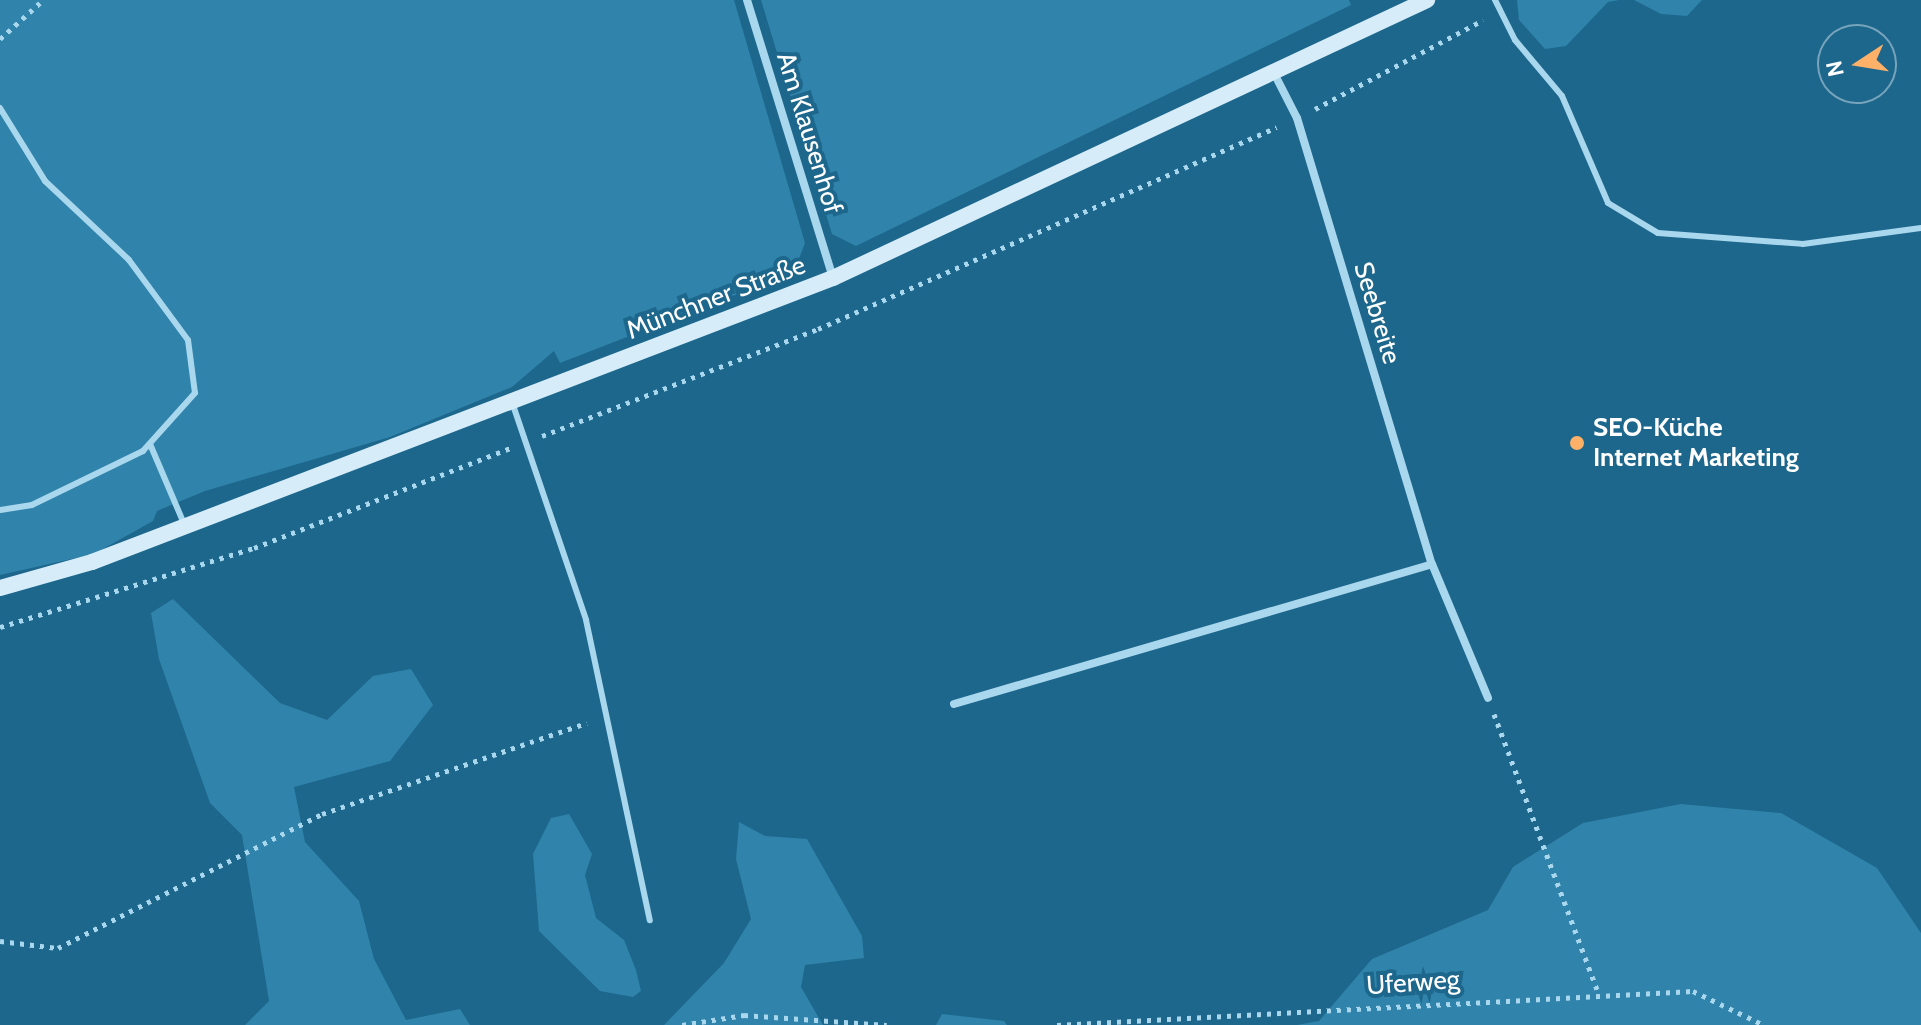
<!DOCTYPE html>
<meta charset="utf-8">
<style>
body{margin:0}
#map{position:relative;width:1921px;height:1025px;overflow:hidden;background:#1d678d;font-family:Cabin,sans-serif}
div>[style]{position:absolute}
.green>*{inset:0;background:#3083aa}
.path>*{height:5px;margin-top:-2.5px;transform-origin:0;background:repeating-linear-gradient(90deg,#a9d7ed 0 4px,transparent 0 10px)}
.lane>*{height:6px;margin:-3px;padding:0 3px;transform-origin:3px;border-radius:3px;background:#a9d7ed}
.street>*{height:8px;margin:-4px;padding:0 4px;transform-origin:4px;border-radius:4px;background:#a9d7ed}
.secondary>*{height:16px;margin:-8px;padding:0 8px;transform-origin:8px;border-radius:8px;background:#d6edf9}
.dots>*{width:22px;height:22px;translate:-50% -50%;box-sizing:border-box;border:4px solid #1d678d;border-radius:50%}
span{translate:-50% -50%;white-space:nowrap;text-align:center;line-height:1.15;-webkit-text-stroke:8px #1d678d;paint-order:stroke}
.street-label{font-size:26px;color:#fff}
.poi-label{font-size:26px;color:#fff;font-weight:700}
.left{translate:0 -50%;text-align:left}
.north{position:absolute;left:1817px;top:24px;width:80px;height:80px;box-sizing:border-box;background:#1d678d;border:2px solid #77a4bb;border-radius:50%;rotate:258deg;font-size:22px;font-weight:700;line-height:32px;text-align:center;color:#fff}
.north::after{content:'';display:block;margin:auto;width:28px;height:36px;background:#fdb068;clip-path:polygon(50% 0,100% 100%,50% 72%,0 100%)}
</style>
<div id="map">
<div class="green">
<i style="clip-path:polygon(0 0,734px 0,805px 243px,794px 272px,560px 363px,554px 351px,512px 387px,390px 437px,205px 491px,157px 511px,153px 521px,94px 554px,0 575px)"></i>
<i style="clip-path:polygon(761px 0,1349px 0,1351px 5px,856px 246px,832px 234px)"></i>
<i style="clip-path:polygon(1517px 0,1619px 0,1608px 2px,1566px 46px,1545px 49px,1519px 20px)"></i>
<i style="clip-path:polygon(1634px 0,1702px 0,1687px 16px,1661px 14px)"></i>
<i style="clip-path:polygon(173px 599px,280px 703px,327px 720px,373px 676px,411px 669px,433px 705px,390px 761px,294px 787px,305px 842px,359px 901px,374px 959px,406px 1020px,460px 1009px,470px 1025px,245px 1025px,269px 1001px,242px 835px,210px 803px,159px 659px,151px 613px)"></i>
<i style="clip-path:polygon(1681px 804px,1781px 813px,1877px 868px,1921px 933px,1921px 1025px,1297px 1025px,1319px 1021px,1372px 959px,1488px 910px,1513px 867px,1583px 823px)"></i>
<i style="clip-path:polygon(569px 814px,592px 854px,585px 875px,596px 918px,624px 940px,636px 970px,641px 991px,633px 997px,600px 991px,539px 931px,533px 854px,551px 818px)"></i>
<i style="clip-path:polygon(739px 822px,765px 836px,807px 839px,862px 936px,864px 958px,805px 965px,801px 987px,823px 1025px,664px 1025px,724px 963px,751px 919px,736px 859px)"></i>
<i style="clip-path:polygon(942px 1014px,1004px 1021px,1007px 1025px,936px 1025px)"></i>
</div>
<div class="path">
<i style="left:0;top:39px;width:58px;rotate:-42.2deg"></i>
<i style="left:1315px;top:109px;width:190px;rotate:-27.9deg"></i>
<i style="left:542px;top:436px;width:296px;rotate:-21.2deg"></i>
<i style="left:818px;top:329px;width:501px;rotate:-23.75deg"></i>
<i style="left:0;top:627px;width:266px;rotate:-17.3deg"></i>
<i style="left:254px;top:548px;width:275px;rotate:-21.3deg"></i>
<i style="left:1494px;top:714px;width:297px;rotate:69.5deg"></i>
<i style="left:0;top:941px;width:58px;rotate:6.9deg"></i>
<i style="left:58px;top:948px;width:296px;rotate:-26.9deg"></i>
<i style="left:322px;top:814px;width:280px;rotate:-19deg"></i>
<i style="left:682px;top:1025px;width:63px;rotate:-9.2deg"></i>
<i style="left:744px;top:1015px;width:143px;rotate:4deg"></i>
<i style="left:1057px;top:1025px;width:637px;rotate:-3.06deg"></i>
<i style="left:1693px;top:991px;width:79px;rotate:25.6deg"></i>
</div>
<div class="lane">
<i style="left:1495px;top:0;width:45px;rotate:63.4deg"></i>
<i style="left:1515px;top:40px;width:73px;rotate:50deg"></i>
<i style="left:1562px;top:96px;width:116px;rotate:66.7deg"></i>
<i style="left:1608px;top:203px;width:58px;rotate:31deg"></i>
<i style="left:1658px;top:233px;width:145px;rotate:4.3deg"></i>
<i style="left:1803px;top:244px;width:119px;rotate:-7.7deg"></i>
<i style="left:0;top:108px;width:86px;rotate:58.3deg"></i>
<i style="left:45px;top:181px;width:115px;rotate:43.2deg"></i>
<i style="left:129px;top:260px;width:99px;rotate:53.6deg"></i>
<i style="left:188px;top:340px;width:53px;rotate:82.5deg"></i>
<i style="left:195px;top:393px;width:78px;rotate:131.9deg"></i>
<i style="left:143px;top:451px;width:123px;rotate:154.1deg"></i>
<i style="left:32px;top:505px;width:32px;rotate:171deg"></i>
<i style="left:513px;top:405px;width:227px;rotate:71.2deg"></i>
<i style="left:586px;top:620px;width:307px;rotate:78deg"></i>
<i style="left:150px;top:444px;width:89px;rotate:66.9deg"></i>
</div>
<div class="street">
<i style="left:747px;top:0;width:291px;rotate:72.8deg"></i>
<i style="left:1276px;top:77px;width:46px;rotate:62.9deg"></i>
<i style="left:1297px;top:118px;width:466px;rotate:73.2deg"></i>
<i style="left:1432px;top:564px;width:145px;rotate:67.3deg"></i>
<i style="left:954px;top:704px;width:498px;rotate:-16.3deg"></i>
</div>
<div class="secondary">
<i style="left:0;top:588px;width:96px;rotate:-15.8deg"></i>
<i style="left:92px;top:562px;width:794px;rotate:-20.97deg"></i>
<i style="left:833px;top:278px;width:656px;rotate:-25.08deg"></i>
</div>
<div class="dots">
<i style="left:1577px;top:443px;background:#fdb068"></i>
</div>
<div class="street-label">
<span style="left:809px;top:133px;rotate:73deg">Am Klausenhof</span>
<span style="left:716px;top:298px;rotate:-21deg">Münchner Straße</span>
<span style="left:1377px;top:313px;rotate:73deg">Seebreite</span>
<span style="left:1413px;top:983px;rotate:-4deg">Uferweg</span>
</div>
<div class="poi-label">
<span class="left" style="left:1593px;top:443px">SEO-Küche<br>Internet Marketing</span>
</div>
<div class="north">N</div>
</div>
